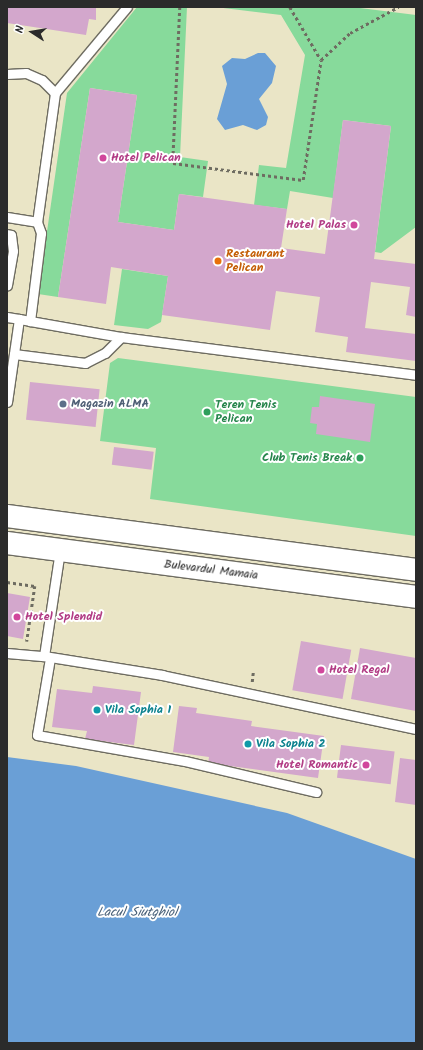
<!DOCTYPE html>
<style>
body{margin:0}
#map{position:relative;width:423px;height:1050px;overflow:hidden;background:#eae5c6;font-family:Kalam,sans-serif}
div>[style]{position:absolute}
.green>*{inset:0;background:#87da9b}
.water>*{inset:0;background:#6a9fd6}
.building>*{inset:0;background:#d3a7cc;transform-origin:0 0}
.path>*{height:2.5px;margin-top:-1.25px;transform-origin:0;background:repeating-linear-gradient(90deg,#6e6c61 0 3px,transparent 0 6px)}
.roads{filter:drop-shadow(1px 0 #6e6c61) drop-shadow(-1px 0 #6e6c61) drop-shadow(0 1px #6e6c61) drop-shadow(0 -1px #6e6c61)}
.lane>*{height:9px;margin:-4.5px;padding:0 4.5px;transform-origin:4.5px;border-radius:4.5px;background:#fff}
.secondary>*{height:22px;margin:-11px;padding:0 11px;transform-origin:11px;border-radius:11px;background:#fff}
.dots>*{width:11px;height:11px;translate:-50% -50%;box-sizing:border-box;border:2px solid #fff;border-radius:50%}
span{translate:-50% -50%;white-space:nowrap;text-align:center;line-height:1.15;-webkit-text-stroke:4px #fff;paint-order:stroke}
.hotel-label{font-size:12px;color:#b23c85;font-weight:700}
.left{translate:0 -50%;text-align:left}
.right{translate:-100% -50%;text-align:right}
.food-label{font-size:12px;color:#c56008;font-weight:700}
.service-label{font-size:12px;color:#4e5e75;font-weight:700}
.leisure-label{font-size:12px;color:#27864d;font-weight:700}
.street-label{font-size:12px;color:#2b2b2b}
.culture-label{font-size:12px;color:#0d838f;font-weight:700}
.water-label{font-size:13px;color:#475f78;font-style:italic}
.frame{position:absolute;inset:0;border:8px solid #2b2b2b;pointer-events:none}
.north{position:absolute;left:12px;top:12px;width:40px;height:40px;-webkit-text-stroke:3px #fff;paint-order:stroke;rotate:282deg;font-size:11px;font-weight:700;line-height:16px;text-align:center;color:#2b2b2b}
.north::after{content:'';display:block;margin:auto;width:14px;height:18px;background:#2b2b2b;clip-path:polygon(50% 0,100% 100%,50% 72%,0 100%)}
</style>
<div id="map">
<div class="green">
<i style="clip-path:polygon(137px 7px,187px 7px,180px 157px,208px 161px,203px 197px,179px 194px,174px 230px,118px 222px,137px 95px,90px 88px,58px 297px,38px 294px,67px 93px)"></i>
<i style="clip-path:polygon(215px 7px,352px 7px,416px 15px,416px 227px,381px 253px,375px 252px,391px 126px,343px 120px,333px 198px,290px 191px,287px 209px,254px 205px,259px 165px,286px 168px,305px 55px,281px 15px)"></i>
<i style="clip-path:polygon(122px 269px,168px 276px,161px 322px,148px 329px,114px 325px)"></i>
<i style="clip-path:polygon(118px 358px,416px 397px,416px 536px,150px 499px,156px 448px,100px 441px,110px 363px)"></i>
</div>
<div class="water">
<i style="clip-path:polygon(258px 53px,265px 53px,276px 66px,272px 83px,259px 99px,268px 117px,266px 125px,257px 130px,243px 125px,225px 130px,217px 119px,227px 84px,222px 66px,232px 58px,245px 59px)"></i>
<i style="clip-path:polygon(7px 757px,76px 766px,287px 813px,416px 859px,416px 1043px,7px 1043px)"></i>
</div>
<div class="building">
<i style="clip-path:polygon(7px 7px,96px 7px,96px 20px,89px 19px,86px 35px,7px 23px)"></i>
<i style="clip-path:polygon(90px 88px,137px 95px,118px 222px,174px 230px,179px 194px,287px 209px,281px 248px,325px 254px,343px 120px,391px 126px,374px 259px,416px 264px,416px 317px,406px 315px,410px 287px,371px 282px,365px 328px,416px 334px,416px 361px,346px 352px,348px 337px,315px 332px,320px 297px,276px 291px,270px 330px,162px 315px,168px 276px,111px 267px,106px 304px,58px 297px)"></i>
<i style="left:30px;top:382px;width:70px;height:38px;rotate:6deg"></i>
<i style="clip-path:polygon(320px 396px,375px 404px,370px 442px,316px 434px,317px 424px,310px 423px,312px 407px,319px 407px)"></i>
<i style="left:114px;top:447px;width:40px;height:18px;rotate:7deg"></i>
<i style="clip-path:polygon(7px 593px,30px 597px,23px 639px,7px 636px)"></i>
<i style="left:301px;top:641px;width:51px;height:50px;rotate:10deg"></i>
<i style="clip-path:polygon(360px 648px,416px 658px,416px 711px,351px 699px)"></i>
<i style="clip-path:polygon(93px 686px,141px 692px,134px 745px,85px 739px,87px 731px,52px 727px,57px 689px,92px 693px)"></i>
<i style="clip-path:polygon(179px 706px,197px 708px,196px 713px,252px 721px,251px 726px,324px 736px,318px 778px,208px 763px,209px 757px,173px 752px)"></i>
<i style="left:341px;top:745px;width:54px;height:33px;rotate:7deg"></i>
<i style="clip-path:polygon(400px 758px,416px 760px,416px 805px,395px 802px)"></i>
</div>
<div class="path">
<i style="left:180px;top:7px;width:156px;rotate:92.6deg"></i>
<i style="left:173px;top:163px;width:131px;rotate:7.5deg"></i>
<i style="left:303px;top:180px;width:121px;rotate:-81.5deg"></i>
<i style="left:321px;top:60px;width:40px;rotate:-43deg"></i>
<i style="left:350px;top:33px;width:55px;rotate:-28.4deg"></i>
<i style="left:290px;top:7px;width:61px;rotate:59.7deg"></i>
<i style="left:7px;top:582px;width:28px;rotate:8deg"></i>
<i style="left:35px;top:586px;width:56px;rotate:98.3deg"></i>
<i style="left:252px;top:682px;width:10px;rotate:-84deg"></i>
</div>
<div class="roads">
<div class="lane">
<i style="left:7px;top:74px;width:19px;rotate:-3deg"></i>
<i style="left:26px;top:73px;width:17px;rotate:24deg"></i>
<i style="left:42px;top:80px;width:18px;rotate:45deg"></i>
<i style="left:55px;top:93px;width:130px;rotate:97.9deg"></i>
<i style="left:55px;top:93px;width:112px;rotate:-50.1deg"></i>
<i style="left:7px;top:217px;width:30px;rotate:9deg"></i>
<i style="left:37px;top:222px;width:12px;rotate:70deg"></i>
<i style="left:41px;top:233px;width:89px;rotate:97.1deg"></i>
<i style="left:30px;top:321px;width:92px;rotate:10deg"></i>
<i style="left:121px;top:337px;width:297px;rotate:7.3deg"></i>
<i style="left:7px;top:234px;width:4px;rotate:14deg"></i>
<i style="left:11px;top:235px;width:16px;rotate:83deg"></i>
<i style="left:13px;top:251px;width:35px;rotate:100deg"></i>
<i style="left:7px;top:317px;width:12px;rotate:9deg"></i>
<i style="left:14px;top:354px;width:72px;rotate:7.2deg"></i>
<i style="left:85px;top:363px;width:22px;rotate:-27deg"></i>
<i style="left:105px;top:353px;width:23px;rotate:-45deg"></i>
<i style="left:7px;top:402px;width:84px;rotate:-81.8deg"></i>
<i style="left:19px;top:319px;width:11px;rotate:10deg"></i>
<i style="left:7px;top:653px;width:37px;rotate:5deg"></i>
<i style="left:44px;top:656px;width:120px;rotate:9.1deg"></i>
<i style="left:162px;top:675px;width:260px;rotate:12deg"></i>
<i style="left:44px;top:656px;width:107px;rotate:-81.4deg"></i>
<i style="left:50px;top:658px;width:78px;rotate:99.6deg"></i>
<i style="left:37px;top:735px;width:150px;rotate:10deg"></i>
<i style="left:185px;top:761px;width:135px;rotate:13.3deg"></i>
</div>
<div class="secondary">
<i style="left:7px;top:516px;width:413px;rotate:7.5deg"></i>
<i style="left:7px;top:543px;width:413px;rotate:7.5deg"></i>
</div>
</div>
<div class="dots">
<i style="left:103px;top:158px;background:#d1479c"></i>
<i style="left:354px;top:225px;background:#d1479c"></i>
<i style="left:218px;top:261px;background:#e8710a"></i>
<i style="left:63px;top:404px;background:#5c6f8a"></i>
<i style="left:207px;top:412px;background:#2e9e5b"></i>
<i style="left:360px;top:458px;background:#2e9e5b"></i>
<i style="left:17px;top:617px;background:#d1479c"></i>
<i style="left:321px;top:670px;background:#d1479c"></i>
<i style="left:97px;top:710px;background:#0f9aa8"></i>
<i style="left:248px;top:744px;background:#0f9aa8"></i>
<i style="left:366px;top:765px;background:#d1479c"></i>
</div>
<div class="hotel-label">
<span class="left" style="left:111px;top:158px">Hotel Pelican</span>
<span class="right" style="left:346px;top:225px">Hotel Palas</span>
<span class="left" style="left:25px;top:617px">Hotel Splendid</span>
<span class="left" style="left:329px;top:670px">Hotel Regal</span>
<span class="right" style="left:358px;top:765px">Hotel Romantic</span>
</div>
<div class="food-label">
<span class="left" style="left:226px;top:261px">Restaurant<br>Pelican</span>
</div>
<div class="service-label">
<span class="left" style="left:71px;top:404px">Magazin ALMA</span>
</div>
<div class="leisure-label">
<span class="left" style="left:215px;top:412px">Teren Tenis<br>Pelican</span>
<span class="right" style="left:352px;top:458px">Club Tenis Break</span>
</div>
<div class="street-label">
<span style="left:211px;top:570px;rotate:7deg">Bulevardul Mamaia</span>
</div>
<div class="culture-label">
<span class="left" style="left:105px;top:710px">Vila Sophia 1</span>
<span class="left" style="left:256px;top:744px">Vila Sophia 2</span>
</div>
<div class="water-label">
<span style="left:137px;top:913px">Lacul Siutghiol</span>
</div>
<div class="frame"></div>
<div class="north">N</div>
</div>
